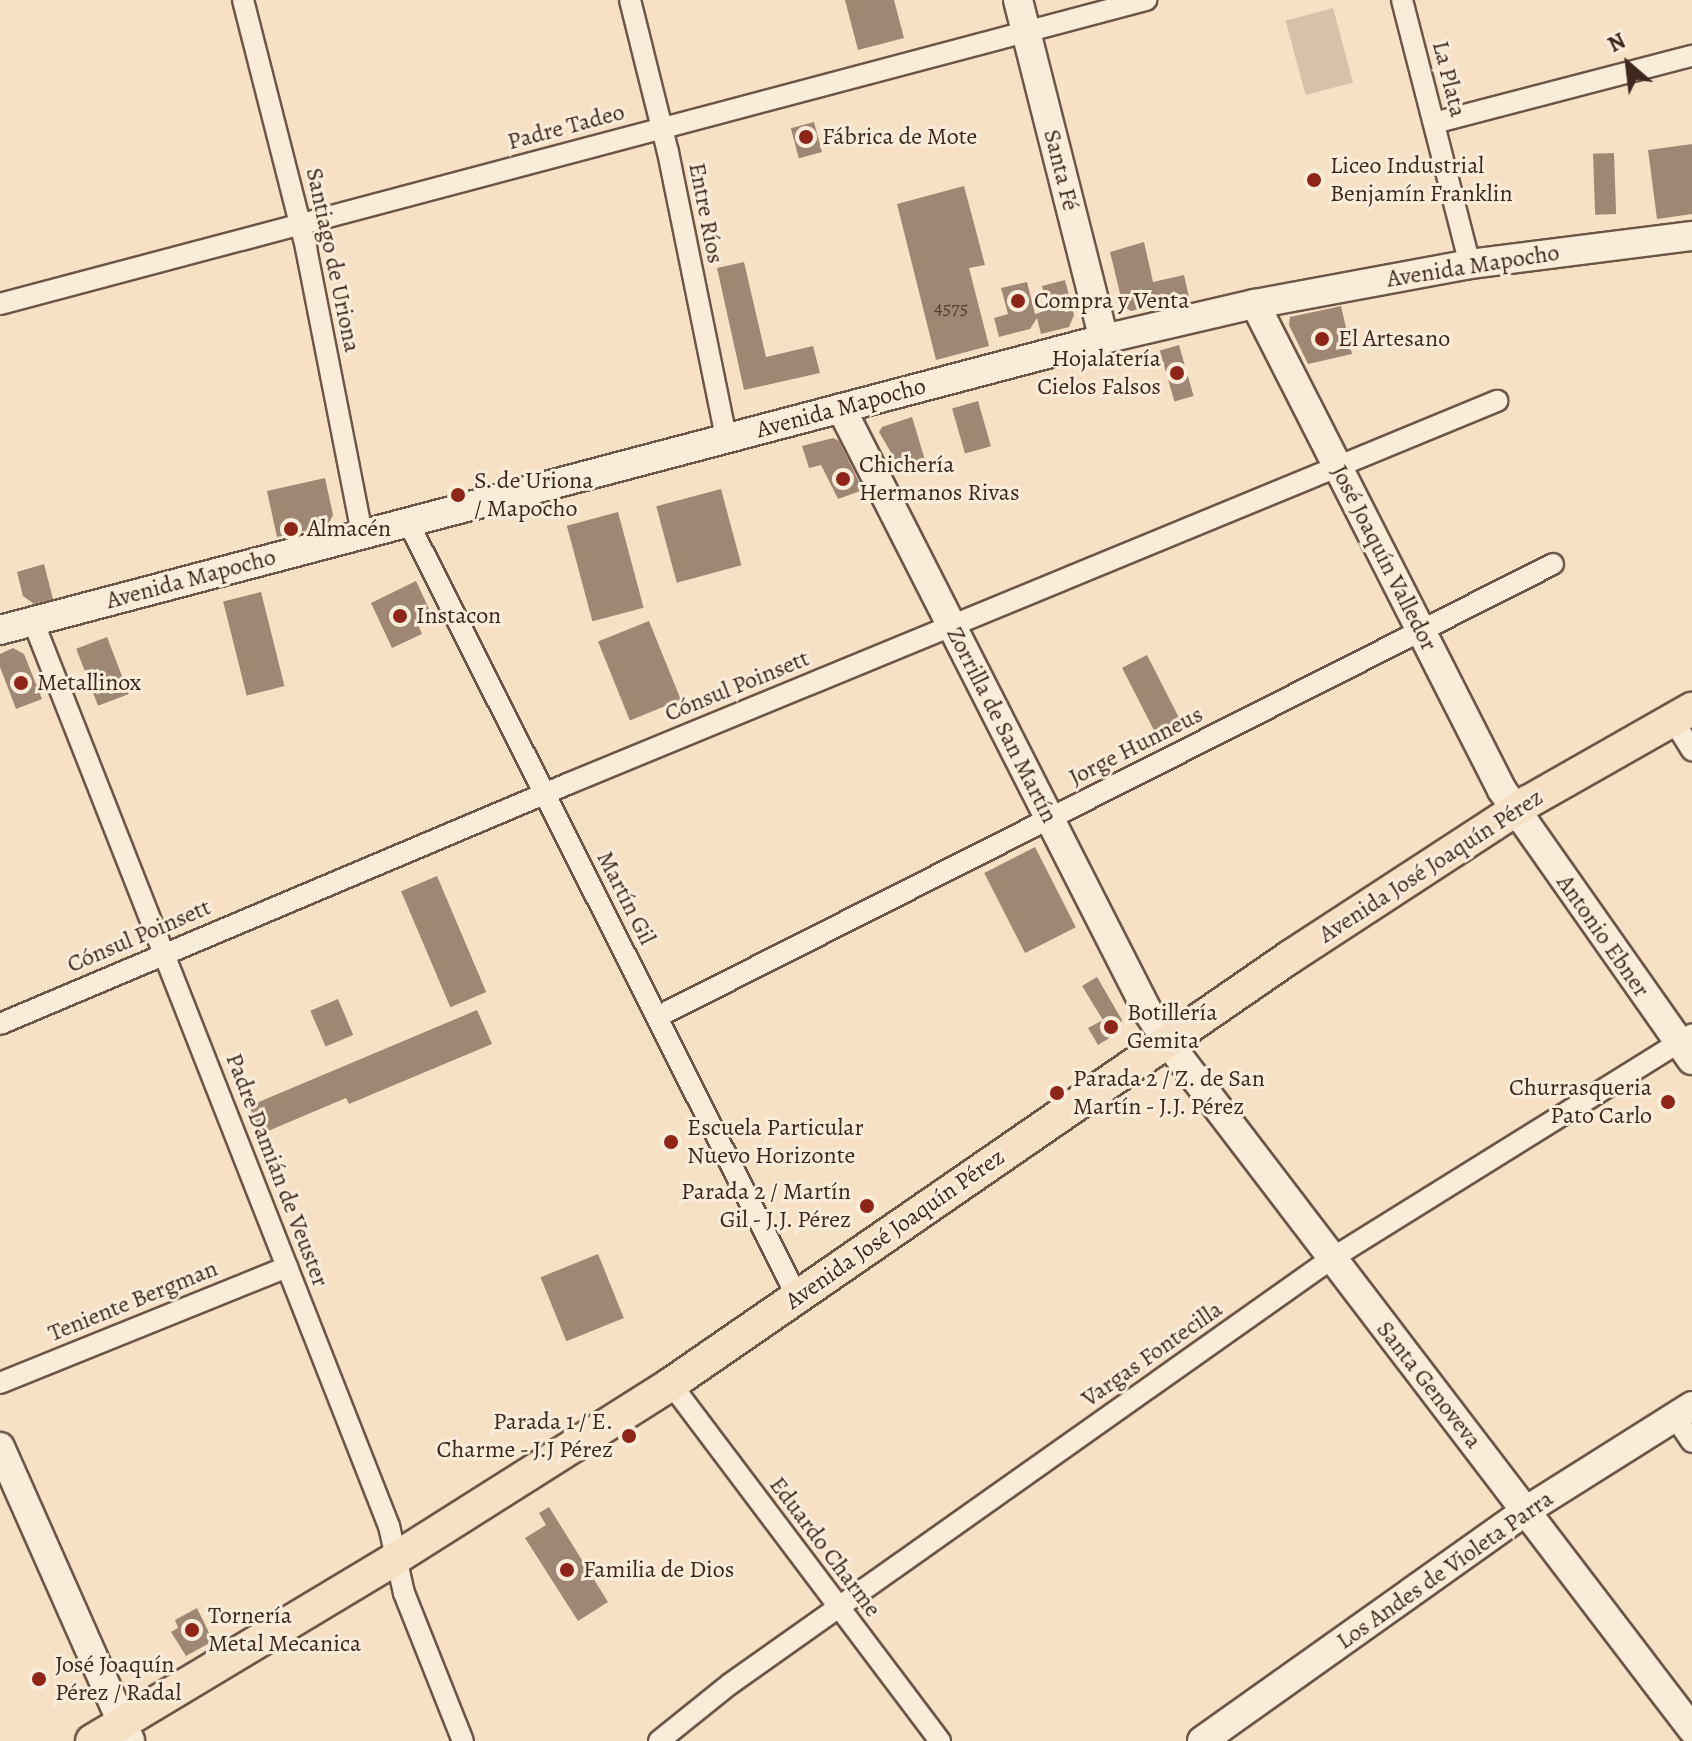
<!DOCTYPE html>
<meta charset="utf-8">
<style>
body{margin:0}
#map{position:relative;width:1692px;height:1741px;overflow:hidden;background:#f6e1c4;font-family:Alegreya,serif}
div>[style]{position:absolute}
.green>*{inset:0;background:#d7c1a8;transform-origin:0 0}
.building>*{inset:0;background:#9e8874;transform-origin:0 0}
.roads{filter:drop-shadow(2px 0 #6c5647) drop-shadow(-2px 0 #6c5647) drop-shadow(0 2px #6c5647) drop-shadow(0 -2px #6c5647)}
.street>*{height:20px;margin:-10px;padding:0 10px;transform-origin:10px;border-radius:10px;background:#f9ecd9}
.secondary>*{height:28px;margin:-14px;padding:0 14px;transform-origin:14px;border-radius:14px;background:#f9ecd9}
.primary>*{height:32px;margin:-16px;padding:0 16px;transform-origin:16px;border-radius:16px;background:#f6e1c4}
.dots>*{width:22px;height:22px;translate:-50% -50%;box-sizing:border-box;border:4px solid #f9ecd9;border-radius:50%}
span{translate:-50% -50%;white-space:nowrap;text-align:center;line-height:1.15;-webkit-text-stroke:6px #f9ecd9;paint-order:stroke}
.number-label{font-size:20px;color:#563f33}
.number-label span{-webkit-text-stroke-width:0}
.street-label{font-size:24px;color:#3e271d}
.poi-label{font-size:24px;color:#3e271d}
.left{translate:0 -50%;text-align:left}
.right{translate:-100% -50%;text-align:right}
.north{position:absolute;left:1588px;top:24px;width:80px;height:80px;-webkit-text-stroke:6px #f9ecd9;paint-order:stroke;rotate:332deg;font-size:22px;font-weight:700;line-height:32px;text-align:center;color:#3e271d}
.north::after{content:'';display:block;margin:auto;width:28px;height:36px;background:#3e271d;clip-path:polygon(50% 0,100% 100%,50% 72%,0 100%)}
</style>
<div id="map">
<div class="green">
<i style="left:1333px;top:8px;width:77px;height:49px;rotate:75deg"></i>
</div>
<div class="building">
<i style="clip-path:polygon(845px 0,894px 0,904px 38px,858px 50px)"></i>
<i style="left:814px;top:122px;width:31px;height:24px;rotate:75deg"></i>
<i style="clip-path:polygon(1692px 144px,1692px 214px,1657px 219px,1648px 150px)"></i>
<i style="left:1614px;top:153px;width:61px;height:21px;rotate:88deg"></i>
<i style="clip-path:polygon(964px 186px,985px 265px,969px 268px,989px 346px,936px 360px,897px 204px)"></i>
<i style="clip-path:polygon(1144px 242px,1153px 282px,1184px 275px,1189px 297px,1131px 311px,1123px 306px,1110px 252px)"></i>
<i style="clip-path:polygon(744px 262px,766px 357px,813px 346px,820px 373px,744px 390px,717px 268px)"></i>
<i style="clip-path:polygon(1065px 280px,1074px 315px,1069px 327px,1041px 334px,1037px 318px,1030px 329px,999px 337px,994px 318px,1008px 314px,1001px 288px,1027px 282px,1035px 314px,1048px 310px,1042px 286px)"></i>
<i style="clip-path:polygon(1341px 306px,1352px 354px,1308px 364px,1289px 325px,1290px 317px)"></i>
<i style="left:1179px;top:345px;width:53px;height:20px;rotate:74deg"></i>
<i style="left:978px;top:401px;width:47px;height:27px;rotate:74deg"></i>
<i style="clip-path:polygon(912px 417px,925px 460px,900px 468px,879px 432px,882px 427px)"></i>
<i style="clip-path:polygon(833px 438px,839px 441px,863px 490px,838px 499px,821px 465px,809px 468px,802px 446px)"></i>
<i style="clip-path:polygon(325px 478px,333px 515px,327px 526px,277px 537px,267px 491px)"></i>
<i style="left:721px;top:489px;width:79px;height:67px;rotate:75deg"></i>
<i style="left:618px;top:512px;width:99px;height:53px;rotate:75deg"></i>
<i style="clip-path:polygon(44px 564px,53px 599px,34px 604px,23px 596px,17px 572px)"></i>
<i style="clip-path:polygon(416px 581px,431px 613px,416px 620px,422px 634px,392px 648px,371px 603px)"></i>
<i style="left:261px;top:592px;width:97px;height:39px;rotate:76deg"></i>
<i style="left:649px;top:621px;width:85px;height:55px;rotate:68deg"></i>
<i style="left:107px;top:637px;width:61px;height:33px;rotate:69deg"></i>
<i style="clip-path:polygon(13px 648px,24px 654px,42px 699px,16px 709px,0 667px,0 654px)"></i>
<i style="left:1147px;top:655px;width:82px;height:28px;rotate:63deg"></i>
<i style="left:1035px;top:847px;width:90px;height:57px;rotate:63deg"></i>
<i style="left:437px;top:876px;width:126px;height:39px;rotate:67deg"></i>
<i style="clip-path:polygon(1097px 977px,1122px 1020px,1118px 1033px,1098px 1045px,1088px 1028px,1103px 1020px,1082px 986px)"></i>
<i style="left:338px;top:999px;width:39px;height:30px;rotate:67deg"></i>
<i style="clip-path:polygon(477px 1010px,492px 1044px,349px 1104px,346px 1098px,261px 1134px,249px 1106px)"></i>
<i style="left:598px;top:1254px;width:69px;height:62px;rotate:68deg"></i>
<i style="clip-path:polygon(549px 1507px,608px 1602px,578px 1621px,525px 1538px,546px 1525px,539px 1513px)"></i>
<i style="clip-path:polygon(197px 1608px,213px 1641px,186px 1656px,171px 1632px,178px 1628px,175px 1620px)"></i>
</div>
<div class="roads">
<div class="street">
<i style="left:243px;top:0;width:256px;rotate:75.7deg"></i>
<i style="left:306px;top:248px;width:291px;rotate:78.9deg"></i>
<i style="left:630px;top:0;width:157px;rotate:76deg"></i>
<i style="left:668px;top:152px;width:292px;rotate:78.5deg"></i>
<i style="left:1402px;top:0;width:273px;rotate:75.6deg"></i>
<i style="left:1434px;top:123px;width:267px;rotate:-14.6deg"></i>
<i style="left:0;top:304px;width:1186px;rotate:-14.86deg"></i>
<i style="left:408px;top:522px;width:868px;rotate:63.32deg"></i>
<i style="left:33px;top:621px;width:973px;rotate:68.53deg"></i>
<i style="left:389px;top:1526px;width:69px;rotate:77.4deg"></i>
<i style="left:404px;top:1593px;width:159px;rotate:68.3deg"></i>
<i style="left:1673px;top:720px;width:36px;rotate:58deg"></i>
<i style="left:657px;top:1017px;width:1004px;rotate:-26.82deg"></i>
<i style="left:0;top:1024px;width:619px;rotate:-22.92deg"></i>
<i style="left:570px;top:783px;width:1003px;rotate:-22.4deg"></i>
<i style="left:0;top:1383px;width:310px;rotate:-22deg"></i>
<i style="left:671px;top:1384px;width:447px;rotate:53deg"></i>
<i style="left:1675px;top:1417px;width:30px;rotate:56deg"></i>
<i style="left:659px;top:1741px;width:91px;rotate:-38.8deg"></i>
<i style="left:730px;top:1684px;width:736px;rotate:-35.27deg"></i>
<i style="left:1331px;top:1259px;width:425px;rotate:-31.9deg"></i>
</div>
<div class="secondary">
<i style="left:1018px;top:0;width:350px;rotate:75.8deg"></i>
<i style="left:1255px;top:304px;width:545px;rotate:63.06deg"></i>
<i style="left:1502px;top:790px;width:330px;rotate:54.9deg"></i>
<i style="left:841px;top:408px;width:678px;rotate:63.06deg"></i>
<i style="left:1148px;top:1012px;width:33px;rotate:57deg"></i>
<i style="left:1166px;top:1040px;width:867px;rotate:52.64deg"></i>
<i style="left:0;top:630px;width:1142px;rotate:-14.77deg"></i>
<i style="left:1104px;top:339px;width:155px;rotate:-13.1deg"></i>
<i style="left:1255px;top:304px;width:219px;rotate:-10.5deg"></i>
<i style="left:1470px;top:264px;width:224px;rotate:-7.2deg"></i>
<i style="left:0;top:1447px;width:321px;rotate:66.1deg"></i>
<i style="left:1202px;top:1741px;width:399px;rotate:-35.4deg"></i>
<i style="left:1527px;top:1510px;width:195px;rotate:-32.2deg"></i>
</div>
<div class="primary">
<i style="left:92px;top:1741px;width:355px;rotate:-31deg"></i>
<i style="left:396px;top:1558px;width:325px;rotate:-32.3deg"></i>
<i style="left:671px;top:1384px;width:752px;rotate:-34.6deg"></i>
<i style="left:1290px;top:957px;width:284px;rotate:-33.1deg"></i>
<i style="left:1528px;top:802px;width:189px;rotate:-29.6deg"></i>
</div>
</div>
<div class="dots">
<i style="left:806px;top:137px;background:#8f2418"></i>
<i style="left:1314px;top:180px;background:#8f2418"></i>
<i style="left:1018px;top:301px;background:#8f2418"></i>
<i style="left:1322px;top:339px;background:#8f2418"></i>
<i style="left:1177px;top:373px;background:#8f2418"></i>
<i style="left:843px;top:479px;background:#8f2418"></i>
<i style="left:458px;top:495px;background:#8f2418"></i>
<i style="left:291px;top:529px;background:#8f2418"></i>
<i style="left:400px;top:616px;background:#8f2418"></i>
<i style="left:21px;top:683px;background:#8f2418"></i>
<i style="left:1111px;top:1027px;background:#8f2418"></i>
<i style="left:1057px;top:1093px;background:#8f2418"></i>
<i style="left:1668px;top:1102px;background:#8f2418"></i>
<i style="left:671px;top:1142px;background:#8f2418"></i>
<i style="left:867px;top:1206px;background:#8f2418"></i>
<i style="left:629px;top:1436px;background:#8f2418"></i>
<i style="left:567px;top:1570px;background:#8f2418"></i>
<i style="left:192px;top:1630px;background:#8f2418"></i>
<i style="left:39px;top:1679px;background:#8f2418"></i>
</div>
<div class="number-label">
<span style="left:951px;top:307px">4575</span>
</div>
<div class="street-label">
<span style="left:1449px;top:79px;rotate:76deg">La Plata</span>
<span style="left:566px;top:127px;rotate:-15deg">Padre Tadeo</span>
<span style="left:1061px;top:170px;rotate:76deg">Santa Fé</span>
<span style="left:706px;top:213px;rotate:79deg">Entre Ríos</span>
<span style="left:333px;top:260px;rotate:78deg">Santiago de Uriona</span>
<span style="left:1473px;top:266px;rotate:-9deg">Avenida Mapocho</span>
<span style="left:841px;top:408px;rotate:-15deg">Avenida Mapocho</span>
<span style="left:1384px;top:558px;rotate:63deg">José Joaquín Valledor</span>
<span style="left:191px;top:579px;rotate:-15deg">Avenida Mapocho</span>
<span style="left:737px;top:686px;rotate:-22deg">Cónsul Poinsett</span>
<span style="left:1002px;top:725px;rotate:63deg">Zorrilla de San Martín</span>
<span style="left:1136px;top:746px;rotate:-27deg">Jorge Hunneus</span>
<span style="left:1431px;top:866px;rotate:-33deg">Avenida José Joaquín Pérez</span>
<span style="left:626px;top:898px;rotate:63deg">Martín Gil</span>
<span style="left:139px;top:936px;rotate:-23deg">Cónsul Poinsett</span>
<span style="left:1603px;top:936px;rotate:55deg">Antonio Ebner</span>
<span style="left:277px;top:1170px;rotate:69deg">Padre Damián de Veuster</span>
<span style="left:895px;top:1229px;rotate:-35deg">Avenida José Joaquín Pérez</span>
<span style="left:133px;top:1301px;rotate:-22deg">Teniente Bergman</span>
<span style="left:1152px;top:1354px;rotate:-35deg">Vargas Fontecilla</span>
<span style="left:1429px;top:1385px;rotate:52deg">Santa Genoveva</span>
<span style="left:825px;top:1547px;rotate:53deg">Eduardo Charme</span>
<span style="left:1445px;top:1570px;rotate:-35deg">Los Andes de Violeta Parra</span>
</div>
<div class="poi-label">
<span class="left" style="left:822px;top:137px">Fábrica de Mote</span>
<span class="left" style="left:1330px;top:180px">Liceo Industrial<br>Benjamín Franklin</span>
<span class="left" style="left:1034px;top:301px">Compra y Venta</span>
<span class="left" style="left:1338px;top:339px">El Artesano</span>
<span class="right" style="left:1161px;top:373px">Hojalatería<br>Cielos Falsos</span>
<span class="left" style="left:859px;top:479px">Chichería<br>Hermanos Rivas</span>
<span class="left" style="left:474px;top:495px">S. de Uriona<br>/ Mapocho</span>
<span class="left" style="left:307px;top:529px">Almacén</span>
<span class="left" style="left:416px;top:616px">Instacon</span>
<span class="left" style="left:37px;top:683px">Metallinox</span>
<span class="left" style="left:1127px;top:1027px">Botillería<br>Gemita</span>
<span class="left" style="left:1073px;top:1093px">Parada 2 / Z. de San<br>Martín - J.J. Pérez</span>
<span class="right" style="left:1652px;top:1102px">Churrasqueria<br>Pato Carlo</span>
<span class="left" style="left:687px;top:1142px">Escuela Particular<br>Nuevo Horizonte</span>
<span class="right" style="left:851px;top:1206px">Parada 2 / Martín<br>Gil - J.J. Pérez</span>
<span class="right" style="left:613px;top:1436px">Parada 1 / E.<br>Charme - J.J Pérez</span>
<span class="left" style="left:583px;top:1570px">Familia de Dios</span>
<span class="left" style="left:208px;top:1630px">Tornería<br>Metal Mecanica</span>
<span class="left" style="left:55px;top:1679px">José Joaquín<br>Pérez / Radal</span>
</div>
<div class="north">N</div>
</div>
